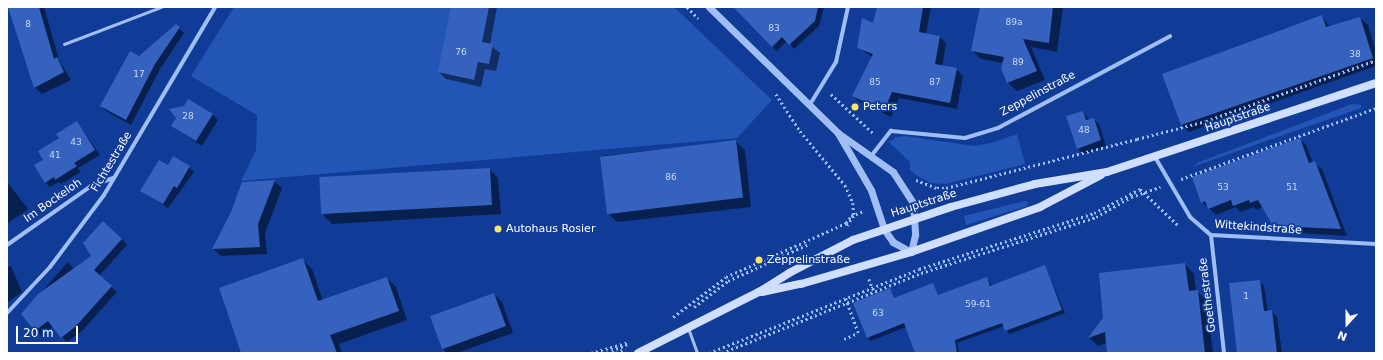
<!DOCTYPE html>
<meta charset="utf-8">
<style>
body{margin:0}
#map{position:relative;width:1383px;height:360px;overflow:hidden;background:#103c97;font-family:"DejaVu Sans",sans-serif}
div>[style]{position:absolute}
.green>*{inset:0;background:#2355b7}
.shadow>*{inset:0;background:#0007}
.building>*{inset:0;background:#3462be;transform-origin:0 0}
.path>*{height:2.5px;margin-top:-1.25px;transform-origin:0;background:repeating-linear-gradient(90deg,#a0bdf4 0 2px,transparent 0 5px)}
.service>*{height:3px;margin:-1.5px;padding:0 1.5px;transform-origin:1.5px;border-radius:1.5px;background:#a0bdf4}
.minor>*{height:4px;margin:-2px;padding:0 2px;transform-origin:2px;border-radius:2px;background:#a0bdf4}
.tertiary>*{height:7px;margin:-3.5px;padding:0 3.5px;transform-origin:3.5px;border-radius:3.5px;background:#a0bdf4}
.secondary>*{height:8px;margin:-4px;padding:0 4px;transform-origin:4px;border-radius:4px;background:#d0dffd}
.dots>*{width:11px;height:11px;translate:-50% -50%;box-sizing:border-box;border:2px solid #103c97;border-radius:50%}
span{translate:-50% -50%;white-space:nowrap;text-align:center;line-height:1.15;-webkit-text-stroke:3.5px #103c97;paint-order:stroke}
.number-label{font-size:9px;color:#ccd8ef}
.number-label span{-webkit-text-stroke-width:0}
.street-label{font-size:11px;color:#fff}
.poi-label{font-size:11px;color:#fff}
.left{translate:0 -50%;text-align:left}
.frame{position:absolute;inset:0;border:8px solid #fff;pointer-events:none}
.north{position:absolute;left:1327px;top:304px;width:40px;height:40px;-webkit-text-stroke:3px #103c97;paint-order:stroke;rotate:201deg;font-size:11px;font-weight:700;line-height:16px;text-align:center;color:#fff}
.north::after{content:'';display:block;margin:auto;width:14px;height:18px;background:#fff;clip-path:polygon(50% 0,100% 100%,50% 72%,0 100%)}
.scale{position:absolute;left:16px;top:326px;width:62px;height:18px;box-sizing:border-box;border:2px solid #fff;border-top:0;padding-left:5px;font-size:12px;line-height:14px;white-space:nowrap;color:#fff;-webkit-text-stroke:3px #103c97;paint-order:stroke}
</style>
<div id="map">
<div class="green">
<i style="clip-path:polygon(234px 7px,674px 7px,772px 100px,737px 138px,241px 181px,256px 150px,257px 115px,191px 76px)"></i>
<i style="clip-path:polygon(1352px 104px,1361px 105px,1361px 108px,1192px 167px,1197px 163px)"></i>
<i style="clip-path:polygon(1017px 134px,1025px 164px,945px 184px,931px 183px,919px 177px,910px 170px,910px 162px,889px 142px,896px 137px,905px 136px,974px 146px,991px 143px)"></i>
<i style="clip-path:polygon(1025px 201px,1028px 202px,1027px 206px,966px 225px,964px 216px)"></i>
</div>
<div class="shadow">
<i style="clip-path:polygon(10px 7px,44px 7px,59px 60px,71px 80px,42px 94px,34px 87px)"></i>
<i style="clip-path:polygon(452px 7px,497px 7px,490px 45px,500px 53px,496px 71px,485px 69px,481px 87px,446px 79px,439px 72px)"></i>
<i style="clip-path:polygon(733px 7px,824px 7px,819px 26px,794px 49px,787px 41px,777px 51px)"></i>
<i style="clip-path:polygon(878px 7px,931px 7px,926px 34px,939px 36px,946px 43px,942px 67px,956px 69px,963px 76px,957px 109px,899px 98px,891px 117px,860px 102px,853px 96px,872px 57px,858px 47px,874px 24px)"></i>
<i style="clip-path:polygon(981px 7px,1063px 7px,1057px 52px,1031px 47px,1045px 80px,1017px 91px,1008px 83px,1003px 63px,981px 59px,972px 50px)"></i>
<i style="clip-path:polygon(1322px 16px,1330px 27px,1360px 18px,1368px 25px,1376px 53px,1376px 66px,1189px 132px,1182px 125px)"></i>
<i style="clip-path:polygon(176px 25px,184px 33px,160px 69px,131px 125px,106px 111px,101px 106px,140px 57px)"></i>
<i style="clip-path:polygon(1083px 112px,1089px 120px,1093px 119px,1099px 124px,1106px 146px,1083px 154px,1077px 148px)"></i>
<i style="clip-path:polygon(212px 114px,218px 120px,202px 146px,172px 126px,178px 118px)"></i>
<i style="clip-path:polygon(77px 122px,100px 155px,78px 168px,81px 172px,61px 184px,59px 182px,50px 187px,45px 182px,44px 160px)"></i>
<i style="clip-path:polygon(1299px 139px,1306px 145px,1313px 163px,1322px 169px,1347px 236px,1281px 232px,1263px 207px,1257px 210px,1254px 207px,1240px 212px,1236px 207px,1216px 215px,1202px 202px)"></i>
<i style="clip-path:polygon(735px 141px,745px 150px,751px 207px,617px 222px,608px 213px,601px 156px)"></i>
<i style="clip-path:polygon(168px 166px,189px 167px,194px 172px,168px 208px,142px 191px)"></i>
<i style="clip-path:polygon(489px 169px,498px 178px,501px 214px,332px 224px,323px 215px)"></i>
<i style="clip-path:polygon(274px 181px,282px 188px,265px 233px,267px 254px,221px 256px,213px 249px)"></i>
<i style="clip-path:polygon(7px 182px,28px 209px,7px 224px)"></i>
<i style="clip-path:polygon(122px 239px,127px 245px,99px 276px,117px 292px,82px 331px,67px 342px,53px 326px,41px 336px,22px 314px,68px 262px,74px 269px)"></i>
<i style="clip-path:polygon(303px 260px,312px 269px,323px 301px,387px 278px,396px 287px,407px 320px,339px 344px,342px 353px,242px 353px)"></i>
<i style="clip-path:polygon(1185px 264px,1194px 274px,1196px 291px,1207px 300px,1213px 353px,1110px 353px,1107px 343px,1098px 346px,1089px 337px)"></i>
<i style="clip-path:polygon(11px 266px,22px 292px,8px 302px,7px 267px)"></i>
<i style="clip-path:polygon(1045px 267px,1065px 313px,1009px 334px,1004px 326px,957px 343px,959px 353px,916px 353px,906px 327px,871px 341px,868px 338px,889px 289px,895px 299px,933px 285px,939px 296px,987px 278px,992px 286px)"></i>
<i style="clip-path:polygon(1259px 281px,1264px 286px,1268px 312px,1272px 312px,1277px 317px,1282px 353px,1238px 353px)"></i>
<i style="clip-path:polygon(494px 294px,502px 302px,513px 333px,457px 353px,447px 353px,442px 348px,431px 317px)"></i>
</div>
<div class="building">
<i style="clip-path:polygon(8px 7px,39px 7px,54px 59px,57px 57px,64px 72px,34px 88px)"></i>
<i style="clip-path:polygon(451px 7px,489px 7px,482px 42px,493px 44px,489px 64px,478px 62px,474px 80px,438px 72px)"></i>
<i style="clip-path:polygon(733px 7px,818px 7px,815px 21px,789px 45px,782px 37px,772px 47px)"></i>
<i style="clip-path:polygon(877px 7px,923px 7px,919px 32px,940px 36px,935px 64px,957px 68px,950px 103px,892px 92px,884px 111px,852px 96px,873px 54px,857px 48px,862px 18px,873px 23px)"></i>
<i style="clip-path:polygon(980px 7px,1053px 7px,1049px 43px,1023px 39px,1037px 71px,1007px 83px,1001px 68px,1004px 57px,971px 51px)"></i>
<i style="clip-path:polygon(1322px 15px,1326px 27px,1360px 17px,1373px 58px,1181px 125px,1162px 74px)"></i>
<i style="clip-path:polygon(176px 24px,180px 27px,155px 64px,126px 120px,100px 106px,130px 51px,139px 56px)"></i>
<i style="clip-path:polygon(188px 99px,213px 114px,196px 141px,171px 126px,176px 118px,169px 109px,184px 106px)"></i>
<i style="clip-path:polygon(1083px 111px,1086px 120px,1094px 118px,1101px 140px,1077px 149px,1066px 116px)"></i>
<i style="clip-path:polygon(77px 121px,95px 150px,74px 163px,77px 166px,55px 180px,54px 177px,45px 183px,34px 165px,43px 160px,38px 151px,59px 138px,56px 134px)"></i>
<i style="clip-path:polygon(1300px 138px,1309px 163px,1315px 161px,1341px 229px,1273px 226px,1258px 200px,1250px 203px,1249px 200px,1233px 206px,1231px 200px,1208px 209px,1205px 201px,1201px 203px,1192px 177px)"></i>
<i style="left:736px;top:140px;width:58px;height:137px;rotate:83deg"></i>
<i style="clip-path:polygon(173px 156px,190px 166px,177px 188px,174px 186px,163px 204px,140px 191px,159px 160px,168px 165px)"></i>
<i style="left:490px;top:168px;width:37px;height:171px;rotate:87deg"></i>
<i style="clip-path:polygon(275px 180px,258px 224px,260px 247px,212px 249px,231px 212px,242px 182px)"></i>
<i style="clip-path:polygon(103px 221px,122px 239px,94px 270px,112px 286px,76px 326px,61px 338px,48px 321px,35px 331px,21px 314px,38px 294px,91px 256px,83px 243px)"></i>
<i style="clip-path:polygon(303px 258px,318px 301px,387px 277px,399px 311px,330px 335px,337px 353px,241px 353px,219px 288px)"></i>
<i style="clip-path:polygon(1185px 263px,1189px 291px,1198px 290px,1205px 353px,1107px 353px,1105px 332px,1088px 338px,1103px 318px,1099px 273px)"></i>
<i style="clip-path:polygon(1045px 265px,1062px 310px,1005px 331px,1002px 323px,955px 340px,957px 353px,915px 353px,904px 323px,867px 338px,853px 303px,890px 288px,894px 298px,933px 283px,938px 295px,987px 277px,990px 286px)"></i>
<i style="clip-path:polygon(1260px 280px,1264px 311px,1272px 310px,1277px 353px,1237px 353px,1229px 283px)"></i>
<i style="left:494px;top:293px;width:35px;height:68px;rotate:70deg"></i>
</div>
<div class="path">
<i style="left:687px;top:7px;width:16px;rotate:45deg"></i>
<i style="left:776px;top:94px;width:44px;rotate:57deg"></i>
<i style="left:800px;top:131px;width:70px;rotate:50.2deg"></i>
<i style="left:845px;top:185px;width:20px;rotate:66deg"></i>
<i style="left:853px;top:203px;width:13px;rotate:86deg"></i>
<i style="left:854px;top:216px;width:12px;rotate:125deg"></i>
<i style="left:831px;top:94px;width:57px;rotate:42.9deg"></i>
<i style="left:1181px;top:179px;width:208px;rotate:-20deg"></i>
<i style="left:916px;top:180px;width:22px;rotate:21deg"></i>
<i style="left:937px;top:188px;width:9px"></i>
<i style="left:946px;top:188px;width:197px;rotate:-14.4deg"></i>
<i style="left:1137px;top:139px;width:71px;rotate:-14.6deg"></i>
<i style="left:1206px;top:121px;width:181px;rotate:-19.7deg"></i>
<i style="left:869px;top:279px;width:13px;rotate:67deg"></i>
<i style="left:694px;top:307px;width:43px;rotate:-37.4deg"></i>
<i style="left:728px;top:281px;width:89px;rotate:-24.6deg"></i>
<i style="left:673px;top:317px;width:66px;rotate:-37deg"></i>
<i style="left:726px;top:277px;width:132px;rotate:-24.2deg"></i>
<i style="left:846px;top:223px;width:9px;rotate:-54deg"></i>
<i style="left:851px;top:216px;width:14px;rotate:-21deg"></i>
<i style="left:844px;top:339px;width:15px;rotate:-23deg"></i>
<i style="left:858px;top:333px;width:37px;rotate:-110deg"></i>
<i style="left:591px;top:353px;width:40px;rotate:-16deg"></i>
<i style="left:607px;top:353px;width:22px;rotate:-24deg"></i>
<i style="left:616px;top:353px;width:10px;rotate:-24deg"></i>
<i style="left:709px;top:353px;width:226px;rotate:-21.8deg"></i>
<i style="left:919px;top:269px;width:184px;rotate:-17.7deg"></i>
<i style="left:1094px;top:213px;width:52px;rotate:-27.6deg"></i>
<i style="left:1140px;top:189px;width:54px;rotate:43.5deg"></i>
<i style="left:722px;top:353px;width:214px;rotate:-21.9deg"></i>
<i style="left:921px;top:273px;width:184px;rotate:-17.7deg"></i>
<i style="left:1096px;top:217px;width:40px;rotate:-29.7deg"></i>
<i style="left:1131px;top:197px;width:31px;rotate:-19deg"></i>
</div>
<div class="service">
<i style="left:64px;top:44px;width:104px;rotate:-20.9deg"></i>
<i style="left:688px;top:328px;width:27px;rotate:70deg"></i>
</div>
<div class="minor">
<i style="left:809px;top:106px;width:52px;rotate:-58.5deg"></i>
<i style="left:836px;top:62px;width:56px;rotate:-77.7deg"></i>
<i style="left:872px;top:155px;width:31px;rotate:-52deg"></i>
<i style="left:891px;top:131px;width:74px;rotate:5.4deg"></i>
<i style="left:965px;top:138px;width:34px;rotate:-17deg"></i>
<i style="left:998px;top:128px;width:195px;rotate:-28.1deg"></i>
<i style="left:1155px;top:157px;width:69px;rotate:59.7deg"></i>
<i style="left:1190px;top:217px;width:28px;rotate:41deg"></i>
<i style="left:1211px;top:235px;width:165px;rotate:3.1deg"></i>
<i style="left:1211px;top:235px;width:119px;rotate:83.7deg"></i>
<i style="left:7px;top:245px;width:103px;rotate:-35.1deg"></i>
<i style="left:91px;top:186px;width:23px;rotate:-20deg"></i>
<i style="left:7px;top:313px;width:63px;rotate:-46.9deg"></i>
<i style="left:50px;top:267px;width:90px;rotate:-53.1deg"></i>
<i style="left:104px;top:195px;width:218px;rotate:-59.4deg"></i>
</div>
<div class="tertiary">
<i style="left:709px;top:7px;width:180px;rotate:44.3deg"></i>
<i style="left:838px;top:133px;width:67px;rotate:35.3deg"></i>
<i style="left:893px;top:172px;width:37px;rotate:57deg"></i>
<i style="left:913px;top:203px;width:32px;rotate:86deg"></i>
<i style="left:915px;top:235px;width:17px;rotate:103deg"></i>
<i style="left:911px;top:252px;width:21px;rotate:-151deg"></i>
<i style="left:893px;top:242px;width:16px;rotate:-125deg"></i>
<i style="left:884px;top:229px;width:41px;rotate:-108.4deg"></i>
<i style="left:871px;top:190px;width:66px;rotate:-120.1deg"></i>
</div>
<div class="secondary">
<i style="left:762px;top:292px;width:40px;rotate:-12deg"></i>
<i style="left:801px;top:284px;width:115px;rotate:-16.2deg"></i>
<i style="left:911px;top:252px;width:137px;rotate:-19.2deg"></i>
<i style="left:1040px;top:207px;width:69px;rotate:-27.7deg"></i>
<i style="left:638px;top:353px;width:136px;rotate:-26.8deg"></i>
<i style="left:759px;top:292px;width:36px;rotate:-32deg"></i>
<i style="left:789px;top:273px;width:72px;rotate:-27.3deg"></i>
<i style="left:853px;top:240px;width:103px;rotate:-18.6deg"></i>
<i style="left:951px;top:207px;width:87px;rotate:-15.3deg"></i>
<i style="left:1035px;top:184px;width:73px;rotate:-9.5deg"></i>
<i style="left:1107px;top:172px;width:283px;rotate:-18.3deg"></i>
</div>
<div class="dots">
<i style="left:855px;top:107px;background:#ffe463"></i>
<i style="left:498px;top:229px;background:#ffe463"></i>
<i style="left:759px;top:260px;background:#ffe463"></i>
</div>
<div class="number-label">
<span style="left:1014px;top:22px">89a</span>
<span style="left:28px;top:24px">8</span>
<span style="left:774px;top:28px">83</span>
<span style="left:461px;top:52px">76</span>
<span style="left:1355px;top:54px">38</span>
<span style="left:1018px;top:62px">89</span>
<span style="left:139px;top:74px">17</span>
<span style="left:875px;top:82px">85</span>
<span style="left:935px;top:82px">87</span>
<span style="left:188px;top:116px">28</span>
<span style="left:1084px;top:130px">48</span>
<span style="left:76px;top:142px">43</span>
<span style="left:55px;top:155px">41</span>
<span style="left:671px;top:177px">86</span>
<span style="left:1223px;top:187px">53</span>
<span style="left:1292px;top:187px">51</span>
<span style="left:1246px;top:296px">1</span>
<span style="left:978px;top:304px">59-61</span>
<span style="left:878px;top:313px">63</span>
</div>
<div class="street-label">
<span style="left:1038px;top:94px;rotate:-28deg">Zeppelinstraße</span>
<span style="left:1238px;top:118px;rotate:-19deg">Hauptstraße</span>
<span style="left:112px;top:162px;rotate:-59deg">Fichtestraße</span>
<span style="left:53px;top:201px;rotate:-35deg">Im Bockeloh</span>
<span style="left:924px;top:204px;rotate:-18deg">Hauptstraße</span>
<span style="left:1258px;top:228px;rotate:4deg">Wittekindstraße</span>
<span style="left:1208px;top:295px;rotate:-97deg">Goethestraße</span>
</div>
<div class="poi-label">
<span class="left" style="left:863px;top:107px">Peters</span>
<span class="left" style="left:506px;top:229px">Autohaus Rosier</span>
<span class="left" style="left:767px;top:260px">Zeppelinstraße</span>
</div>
<div class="frame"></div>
<div class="north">N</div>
<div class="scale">20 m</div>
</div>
